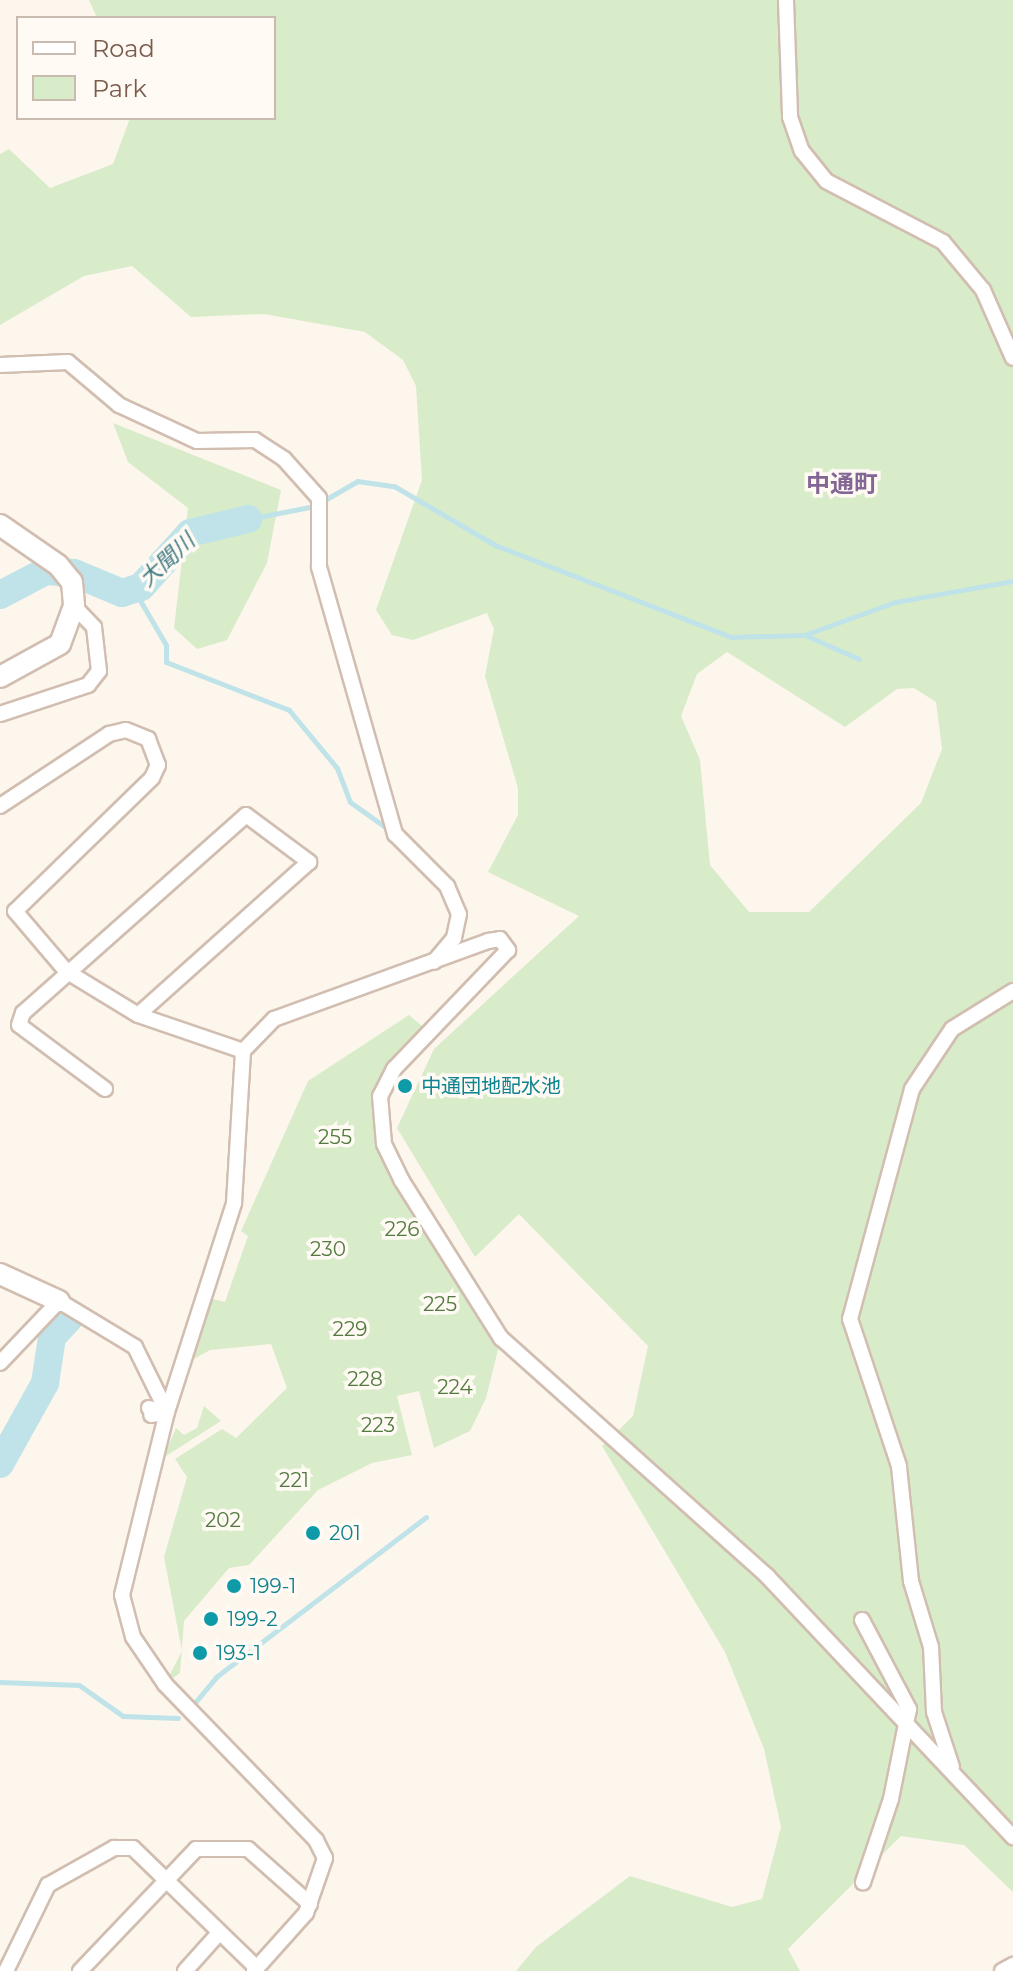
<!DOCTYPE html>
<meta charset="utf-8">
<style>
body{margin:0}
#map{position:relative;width:1013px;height:1971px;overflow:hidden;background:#fdf6ec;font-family:Montserrat,"Noto Sans JP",sans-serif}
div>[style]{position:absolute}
.green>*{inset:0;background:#d8ecc9}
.stream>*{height:5px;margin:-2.5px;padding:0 2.5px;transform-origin:2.5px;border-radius:2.5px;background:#bfe3e8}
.river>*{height:28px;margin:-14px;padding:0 14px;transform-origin:14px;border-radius:14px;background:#bfe3e8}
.roads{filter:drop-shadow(2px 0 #d1beb0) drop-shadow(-2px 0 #d1beb0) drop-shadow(0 2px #d1beb0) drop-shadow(0 -2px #d1beb0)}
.street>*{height:14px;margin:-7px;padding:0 7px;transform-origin:7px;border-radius:7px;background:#fff}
.secondary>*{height:20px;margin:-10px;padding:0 10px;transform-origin:10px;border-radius:10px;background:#fff}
.dots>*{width:22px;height:22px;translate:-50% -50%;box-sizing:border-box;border:4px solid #fffaf3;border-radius:50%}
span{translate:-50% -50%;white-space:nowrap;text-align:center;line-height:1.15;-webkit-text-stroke:7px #fffaf3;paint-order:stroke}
.culture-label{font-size:20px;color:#0d838f}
.left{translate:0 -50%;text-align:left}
.park-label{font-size:20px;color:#537a41}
.water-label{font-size:22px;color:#437c86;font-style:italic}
.quarter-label{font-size:24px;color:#846695;font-weight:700}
.legend{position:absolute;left:16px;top:16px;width:260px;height:104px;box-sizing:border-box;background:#fffaf3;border:2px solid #cabbb1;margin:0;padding:10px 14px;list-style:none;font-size:24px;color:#7a5c4d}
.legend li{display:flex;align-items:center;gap:16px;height:40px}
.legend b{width:40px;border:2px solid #cabbb1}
</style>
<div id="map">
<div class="green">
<i style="clip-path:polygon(evenodd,89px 0,1013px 0,1013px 1892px,964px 1845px,901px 1836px,788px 1949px,800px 1971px,516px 1971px,536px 1947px,630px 1876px,732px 1907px,762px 1899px,781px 1827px,764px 1749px,725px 1652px,602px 1446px,633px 1416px,648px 1346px,519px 1214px,475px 1257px,397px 1128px,434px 1049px,579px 916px,488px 872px,518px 815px,518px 788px,485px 676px,494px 629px,487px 613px,413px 640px,392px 635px,376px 610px,422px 480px,416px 386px,403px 360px,365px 332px,264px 314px,191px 317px,132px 266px,84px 276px,0 325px,0 154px,9px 149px,50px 188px,113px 164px,130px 118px,274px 118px,274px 18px,97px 18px,89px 0,727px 652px,845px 727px,897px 689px,914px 688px,936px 702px,942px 749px,921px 803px,809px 912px,749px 912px,710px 865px,700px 760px,681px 716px,697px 674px,727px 652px)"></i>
<i style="clip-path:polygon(113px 423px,281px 490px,267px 563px,227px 640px,197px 649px,174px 628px,188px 508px,128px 462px)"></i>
<i style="clip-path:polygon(409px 1015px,429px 1032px,380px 1096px,384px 1144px,501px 1338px,486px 1398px,470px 1431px,434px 1448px,419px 1391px,397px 1396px,412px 1455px,372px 1463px,318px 1490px,249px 1565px,229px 1568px,184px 1621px,180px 1673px,165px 1684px,182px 1651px,164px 1557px,187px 1477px,175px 1459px,222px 1429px,236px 1438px,287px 1388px,271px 1344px,210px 1350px,190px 1361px,209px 1298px,225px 1302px,248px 1236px,241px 1231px,308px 1081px)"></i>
<i style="clip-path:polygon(204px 1406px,221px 1421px,163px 1458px,176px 1428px,184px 1435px,197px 1428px)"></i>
</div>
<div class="stream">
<i style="left:323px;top:501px;width:39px;rotate:-30deg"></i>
<i style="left:357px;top:481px;width:37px;rotate:8deg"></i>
<i style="left:394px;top:486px;width:117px;rotate:30.3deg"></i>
<i style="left:495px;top:545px;width:253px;rotate:21.3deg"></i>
<i style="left:731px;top:637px;width:73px;rotate:-1.6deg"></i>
<i style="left:804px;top:635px;width:97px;rotate:-19.9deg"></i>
<i style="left:895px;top:602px;width:120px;rotate:-10.1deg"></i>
<i style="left:248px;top:519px;width:68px;rotate:-11deg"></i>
<i style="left:134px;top:590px;width:64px;rotate:59.8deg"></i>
<i style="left:166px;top:645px;width:17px;rotate:90deg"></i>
<i style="left:166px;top:662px;width:132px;rotate:21.3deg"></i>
<i style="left:289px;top:710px;width:75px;rotate:50.4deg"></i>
<i style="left:337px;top:768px;width:36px;rotate:69deg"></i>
<i style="left:350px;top:802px;width:50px;rotate:35.3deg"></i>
<i style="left:805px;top:635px;width:59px;rotate:24deg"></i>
<i style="left:0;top:1682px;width:79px;rotate:2.2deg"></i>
<i style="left:79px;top:1685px;width:54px;rotate:35.2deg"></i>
<i style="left:123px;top:1716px;width:55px;rotate:2.1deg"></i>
<i style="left:192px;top:1706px;width:38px;rotate:-50deg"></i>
<i style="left:216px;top:1677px;width:264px;rotate:-37.3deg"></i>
</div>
<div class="river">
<i style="left:0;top:595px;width:52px;rotate:-27.6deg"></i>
<i style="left:46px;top:571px;width:28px;rotate:4deg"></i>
<i style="left:74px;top:573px;width:52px;rotate:22.6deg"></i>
<i style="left:122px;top:593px;width:20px;rotate:-18deg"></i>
<i style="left:141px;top:587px;width:73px;rotate:-47.8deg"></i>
<i style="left:190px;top:533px;width:60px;rotate:-13.6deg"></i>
<i style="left:0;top:1464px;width:93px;rotate:-60.9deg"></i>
<i style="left:45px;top:1383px;width:47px;rotate:-81.3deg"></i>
<i style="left:52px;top:1337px;width:25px;rotate:-47deg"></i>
</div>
<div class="roads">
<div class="street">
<i style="left:786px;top:0;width:117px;rotate:88deg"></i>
<i style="left:790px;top:117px;width:36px;rotate:71deg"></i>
<i style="left:802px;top:151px;width:38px;rotate:51deg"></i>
<i style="left:826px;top:181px;width:132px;rotate:27.5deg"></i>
<i style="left:943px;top:242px;width:62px;rotate:50.2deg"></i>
<i style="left:983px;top:290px;width:74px;rotate:66.2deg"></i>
<i style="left:0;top:365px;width:68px;rotate:-2.5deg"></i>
<i style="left:68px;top:362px;width:67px;rotate:40.1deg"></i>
<i style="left:119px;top:405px;width:86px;rotate:24.8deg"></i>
<i style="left:197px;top:441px;width:58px;rotate:-1deg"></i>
<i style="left:255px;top:440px;width:35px;rotate:33deg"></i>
<i style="left:284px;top:459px;width:52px;rotate:48.1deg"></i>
<i style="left:319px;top:498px;width:69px;rotate:90deg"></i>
<i style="left:319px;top:567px;width:278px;rotate:74.1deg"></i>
<i style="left:395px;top:834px;width:74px;rotate:45deg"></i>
<i style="left:447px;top:886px;width:30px;rotate:67deg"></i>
<i style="left:459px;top:914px;width:25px;rotate:102deg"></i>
<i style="left:454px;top:938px;width:31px;rotate:130deg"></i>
<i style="left:0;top:714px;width:93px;rotate:-18.2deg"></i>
<i style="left:88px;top:685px;width:18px;rotate:-52deg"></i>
<i style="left:99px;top:671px;width:44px;rotate:-96.5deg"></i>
<i style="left:94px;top:627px;width:29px;rotate:-134deg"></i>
<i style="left:0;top:806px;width:131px;rotate:-33.4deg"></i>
<i style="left:109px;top:734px;width:17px;rotate:-13deg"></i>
<i style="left:126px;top:730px;width:24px;rotate:22deg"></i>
<i style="left:148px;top:739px;width:28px;rotate:69deg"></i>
<i style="left:158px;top:765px;width:14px;rotate:115deg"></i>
<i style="left:152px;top:778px;width:191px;rotate:135.8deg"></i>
<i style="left:15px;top:911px;width:79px;rotate:49.6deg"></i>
<i style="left:66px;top:971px;width:84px;rotate:31.4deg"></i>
<i style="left:138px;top:1015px;width:111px;rotate:18.9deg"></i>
<i style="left:105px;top:1089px;width:107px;rotate:-143.3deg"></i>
<i style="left:19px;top:1025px;width:13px;rotate:-72deg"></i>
<i style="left:23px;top:1013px;width:298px;rotate:-41.6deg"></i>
<i style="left:246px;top:815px;width:79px;rotate:36.7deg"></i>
<i style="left:309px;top:862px;width:229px;rotate:138.2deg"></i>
<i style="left:0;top:1363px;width:86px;rotate:-46.4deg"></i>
<i style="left:59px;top:1301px;width:89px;rotate:31.2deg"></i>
<i style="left:135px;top:1347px;width:72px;rotate:63.8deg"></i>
<i style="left:149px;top:1408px;width:18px;rotate:13deg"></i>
<i style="left:167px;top:1412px;width:16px;rotate:169deg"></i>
<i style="left:862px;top:1620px;width:101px;rotate:62.2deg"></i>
<i style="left:909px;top:1709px;width:92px;rotate:101.3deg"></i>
<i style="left:891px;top:1799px;width:88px;rotate:108.6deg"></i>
<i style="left:952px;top:1767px;width:58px;rotate:-108.1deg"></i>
<i style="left:934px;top:1712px;width:65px;rotate:-92.6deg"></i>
<i style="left:931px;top:1647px;width:69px;rotate:-106.9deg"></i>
<i style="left:911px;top:1581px;width:116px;rotate:-96deg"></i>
<i style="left:899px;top:1466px;width:155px;rotate:-108.4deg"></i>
<i style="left:850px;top:1319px;width:238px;rotate:-74.9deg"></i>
<i style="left:912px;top:1089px;width:72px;rotate:-56.3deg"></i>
<i style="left:952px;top:1029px;width:72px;rotate:-31.9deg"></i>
<i style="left:6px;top:1971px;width:96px;rotate:-64deg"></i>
<i style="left:48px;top:1885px;width:76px;rotate:-29.3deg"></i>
<i style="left:114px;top:1848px;width:19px"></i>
<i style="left:133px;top:1848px;width:173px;rotate:44.1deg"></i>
<i style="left:80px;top:1971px;width:168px;rotate:-46.4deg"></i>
<i style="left:196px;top:1849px;width:52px"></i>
<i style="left:248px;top:1849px;width:83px;rotate:41.6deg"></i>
<i style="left:185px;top:1971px;width:52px;rotate:-48.1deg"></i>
<i style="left:254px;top:1971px;width:78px;rotate:-48.1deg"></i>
<i style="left:306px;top:1913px;width:58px;rotate:-70.9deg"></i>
<i style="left:325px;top:1858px;width:20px;rotate:-117deg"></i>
<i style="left:316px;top:1840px;width:217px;rotate:-134.1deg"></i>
<i style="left:165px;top:1684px;width:57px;rotate:-124.2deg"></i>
<i style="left:133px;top:1637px;width:43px;rotate:-104.7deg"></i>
<i style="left:122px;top:1595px;width:188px;rotate:-76.2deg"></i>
<i style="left:167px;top:1412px;width:219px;rotate:-72.2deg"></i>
<i style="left:234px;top:1203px;width:152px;rotate:-86.6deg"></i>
<i style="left:243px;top:1051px;width:45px;rotate:-45.9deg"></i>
<i style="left:274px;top:1019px;width:228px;rotate:-20deg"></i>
<i style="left:488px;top:941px;width:12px;rotate:-9deg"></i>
<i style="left:500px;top:939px;width:14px;rotate:54deg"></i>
<i style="left:508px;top:950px;width:165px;rotate:133.8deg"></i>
<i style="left:394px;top:1069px;width:30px;rotate:117deg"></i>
<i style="left:380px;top:1096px;width:48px;rotate:85.2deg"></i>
<i style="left:384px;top:1144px;width:41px;rotate:64.1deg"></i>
<i style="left:402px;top:1181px;width:186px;rotate:57.8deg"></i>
<i style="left:501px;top:1338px;width:357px;rotate:41.8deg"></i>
<i style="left:767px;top:1576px;width:359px;rotate:46.7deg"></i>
<i style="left:1002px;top:1971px;width:13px;rotate:-29deg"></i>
</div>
<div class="secondary">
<i style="left:0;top:525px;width:70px;rotate:34.6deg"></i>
<i style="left:58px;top:565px;width:22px;rotate:51deg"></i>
<i style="left:72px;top:582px;width:24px;rotate:85deg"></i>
<i style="left:74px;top:606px;width:40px;rotate:110.2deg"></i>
<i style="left:60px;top:644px;width:68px;rotate:151.2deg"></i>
<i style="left:0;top:1274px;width:65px;rotate:24.6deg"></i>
</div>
</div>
<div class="dots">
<i style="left:405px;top:1086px;background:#0f9aa8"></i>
<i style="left:313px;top:1533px;background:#0f9aa8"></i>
<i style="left:234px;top:1586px;background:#0f9aa8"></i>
<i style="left:211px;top:1619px;background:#0f9aa8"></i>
<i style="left:200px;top:1653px;background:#0f9aa8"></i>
</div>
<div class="culture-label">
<span class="left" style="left:421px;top:1086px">中通団地配水池</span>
<span class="left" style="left:329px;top:1533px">201</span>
<span class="left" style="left:250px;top:1586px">199-1</span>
<span class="left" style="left:227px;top:1619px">199-2</span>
<span class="left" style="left:216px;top:1653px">193-1</span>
</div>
<div class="park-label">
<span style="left:335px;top:1137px">255</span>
<span style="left:402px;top:1229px">226</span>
<span style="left:328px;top:1249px">230</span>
<span style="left:440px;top:1304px">225</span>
<span style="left:350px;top:1329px">229</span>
<span style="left:365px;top:1379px">228</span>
<span style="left:455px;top:1387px">224</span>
<span style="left:378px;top:1425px">223</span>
<span style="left:294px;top:1480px">221</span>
<span style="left:223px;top:1520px">202</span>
</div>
<div class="water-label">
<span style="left:167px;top:560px;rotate:-43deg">大聞川</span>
</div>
<div class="quarter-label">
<span style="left:842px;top:484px">中通町</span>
</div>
<ul class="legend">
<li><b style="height:10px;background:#fff"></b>Road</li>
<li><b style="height:22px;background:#d8ecc9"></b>Park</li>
</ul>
</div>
